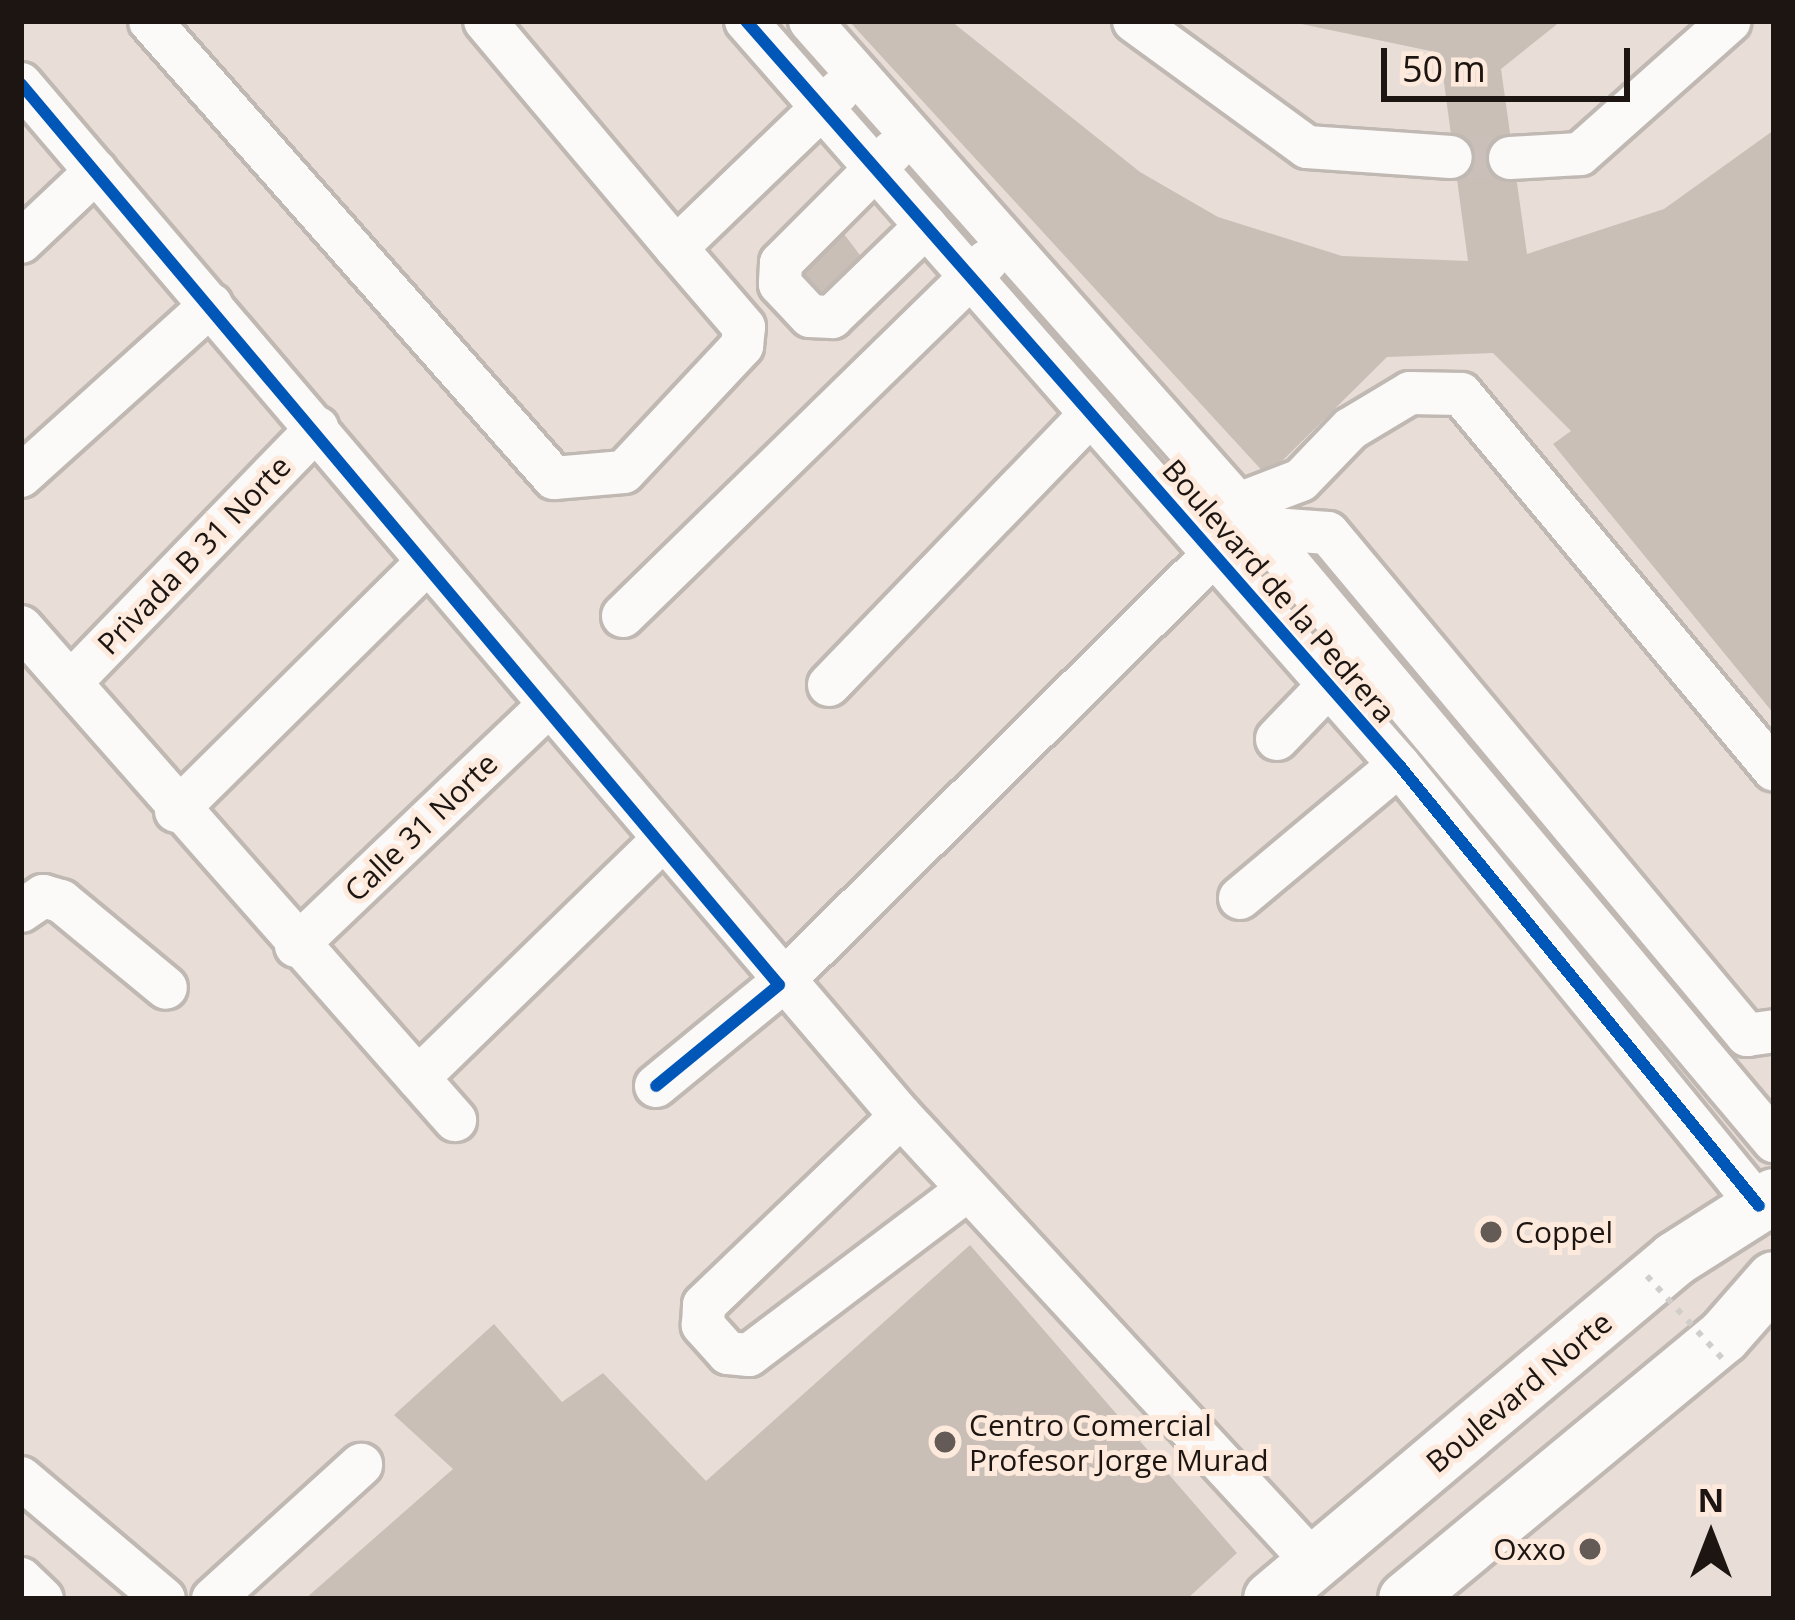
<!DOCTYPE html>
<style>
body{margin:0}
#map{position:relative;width:1795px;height:1620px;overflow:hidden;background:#e9ded7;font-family:"Open Sans",sans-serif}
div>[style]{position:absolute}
.building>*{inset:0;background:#c9bfb7;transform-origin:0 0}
.minor-tunnel>*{height:42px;margin-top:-21px;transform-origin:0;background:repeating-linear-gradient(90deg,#cac0b9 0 42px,transparent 0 63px)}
.roads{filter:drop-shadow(3px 0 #c0b8b2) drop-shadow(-3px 0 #c0b8b2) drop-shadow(0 3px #c0b8b2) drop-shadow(0 -3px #c0b8b2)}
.minor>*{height:42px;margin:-21px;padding:0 21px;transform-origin:21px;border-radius:21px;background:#fcfaf9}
.major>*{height:54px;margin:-27px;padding:0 27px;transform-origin:27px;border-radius:27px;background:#fcfaf9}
.path-bridge>*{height:6px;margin-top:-3px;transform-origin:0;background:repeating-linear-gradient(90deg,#d0cdcb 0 6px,transparent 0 15px)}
.cycleway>*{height:12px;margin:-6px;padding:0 6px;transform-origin:6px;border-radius:6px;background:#0057b8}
.dots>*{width:33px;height:33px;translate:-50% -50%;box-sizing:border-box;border:6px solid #fdeadd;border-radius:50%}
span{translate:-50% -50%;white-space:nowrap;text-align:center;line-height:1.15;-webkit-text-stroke:10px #fdeadd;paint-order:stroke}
.street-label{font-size:30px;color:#1c1511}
.poi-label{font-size:30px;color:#1c1511}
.left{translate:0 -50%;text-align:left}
.right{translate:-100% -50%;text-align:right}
.frame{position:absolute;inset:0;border:24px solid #1c1511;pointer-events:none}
.north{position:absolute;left:1651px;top:1476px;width:120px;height:120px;-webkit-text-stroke:9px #fdeadd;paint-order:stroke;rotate:0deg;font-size:33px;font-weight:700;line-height:48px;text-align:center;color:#1c1511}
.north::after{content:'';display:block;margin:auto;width:42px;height:54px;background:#1c1511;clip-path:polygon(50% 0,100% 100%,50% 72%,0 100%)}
.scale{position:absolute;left:1381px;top:48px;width:249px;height:54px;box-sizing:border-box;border:6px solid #1c1511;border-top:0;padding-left:15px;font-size:36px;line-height:42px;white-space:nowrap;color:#1c1511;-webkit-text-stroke:9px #fdeadd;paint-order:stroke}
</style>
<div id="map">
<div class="building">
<i style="clip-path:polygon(849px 21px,951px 21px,1140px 172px,1218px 217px,1342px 256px,1468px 261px,1440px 53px,1287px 21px,1561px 21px,1501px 69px,1527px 254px,1664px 209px,1774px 130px,1774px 714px,1553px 444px,1571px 431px,1493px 353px,1387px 357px,1267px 476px)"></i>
<i style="left:844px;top:234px;width:41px;height:65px;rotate:53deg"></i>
<i style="clip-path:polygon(970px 1245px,1237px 1553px,1187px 1599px,305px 1599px,453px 1469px,394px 1415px,494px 1324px,562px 1402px,603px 1373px,706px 1481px)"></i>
</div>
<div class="minor-tunnel">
<i style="left:1451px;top:157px;width:59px;rotate:1deg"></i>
</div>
<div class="roads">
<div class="minor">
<i style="left:150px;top:21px;width:610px;rotate:48.52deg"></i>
<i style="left:554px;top:478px;width:70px;rotate:-4.9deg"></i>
<i style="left:624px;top:472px;width:173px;rotate:-46.9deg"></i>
<i style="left:742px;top:346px;width:19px;rotate:-84deg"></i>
<i style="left:744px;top:327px;width:104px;rotate:-130.7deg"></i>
<i style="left:676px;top:248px;width:226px;rotate:-43.9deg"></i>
<i style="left:485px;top:21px;width:297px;rotate:49.9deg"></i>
<i style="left:746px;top:21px;width:990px;rotate:48.73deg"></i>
<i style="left:1399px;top:765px;width:569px;rotate:50.77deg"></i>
<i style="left:810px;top:21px;width:677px;rotate:48.47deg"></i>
<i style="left:1259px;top:528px;width:801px;rotate:49.97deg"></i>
<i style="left:1134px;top:21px;width:214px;rotate:36.1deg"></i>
<i style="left:1307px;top:147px;width:144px;rotate:4deg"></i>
<i style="left:21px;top:84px;width:1356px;rotate:49.55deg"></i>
<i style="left:892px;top:152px;width:157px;rotate:135deg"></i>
<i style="left:781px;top:263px;width:21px;rotate:93deg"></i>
<i style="left:780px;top:284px;width:44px;rotate:46.8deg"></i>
<i style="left:810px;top:316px;width:22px;rotate:3deg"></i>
<i style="left:832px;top:317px;width:131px;rotate:-44.1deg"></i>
<i style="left:1510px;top:158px;width:70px;rotate:-3.3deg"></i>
<i style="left:1580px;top:154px;width:200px;rotate:-41.6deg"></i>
<i style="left:21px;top:242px;width:103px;rotate:-43.4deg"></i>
<i style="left:21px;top:476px;width:256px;rotate:-42deg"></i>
<i style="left:1215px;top:513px;width:92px;rotate:-21deg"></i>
<i style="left:1301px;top:480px;width:71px;rotate:-46.1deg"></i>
<i style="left:1350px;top:429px;width:70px;rotate:-31deg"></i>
<i style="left:1410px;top:393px;width:51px;rotate:1.1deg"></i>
<i style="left:1461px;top:394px;width:489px;rotate:50.2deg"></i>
<i style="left:623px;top:616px;width:508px;rotate:-44.28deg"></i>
<i style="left:21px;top:627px;width:657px;rotate:48.64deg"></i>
<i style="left:71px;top:682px;width:354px;rotate:-45.9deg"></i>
<i style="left:829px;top:685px;width:377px;rotate:-46deg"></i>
<i style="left:1277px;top:739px;width:75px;rotate:-46.1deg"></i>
<i style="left:176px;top:811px;width:353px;rotate:-44.7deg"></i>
<i style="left:1240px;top:898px;width:207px;rotate:-39.9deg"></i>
<i style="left:21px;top:911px;width:27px;rotate:-34deg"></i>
<i style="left:43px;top:896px;width:19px;rotate:16deg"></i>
<i style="left:61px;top:901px;width:136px;rotate:39.6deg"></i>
<i style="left:296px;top:946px;width:344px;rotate:-43.6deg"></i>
<i style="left:418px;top:1078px;width:337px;rotate:-44.2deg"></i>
<i style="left:656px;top:1086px;width:159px;rotate:-39.4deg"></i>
<i style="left:779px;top:985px;width:612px;rotate:-44.74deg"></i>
<i style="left:1214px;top:554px;width:52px;rotate:-30deg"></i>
<i style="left:1259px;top:528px;width:69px;rotate:4.1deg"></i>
<i style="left:1328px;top:533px;width:654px;rotate:50.15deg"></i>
<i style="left:1747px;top:1035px;width:27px;rotate:-8deg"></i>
<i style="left:966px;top:1191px;width:272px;rotate:142.9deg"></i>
<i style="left:749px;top:1355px;width:21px;rotate:-175deg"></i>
<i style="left:728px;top:1353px;width:38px;rotate:-132deg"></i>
<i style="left:703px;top:1325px;width:20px;rotate:-87deg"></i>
<i style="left:704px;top:1305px;width:273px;rotate:-43.8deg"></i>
<i style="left:901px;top:1116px;width:609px;rotate:47.26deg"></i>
<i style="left:21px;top:1478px;width:187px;rotate:40.2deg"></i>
<i style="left:21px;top:1579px;width:29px;rotate:44deg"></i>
<i style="left:213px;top:1599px;width:200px;rotate:-42.2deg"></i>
</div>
<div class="major">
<i style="left:1271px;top:1599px;width:528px;rotate:-40.08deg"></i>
<i style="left:1675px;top:1259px;width:117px;rotate:-32.5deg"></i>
<i style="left:1406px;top:1599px;width:411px;rotate:-39.6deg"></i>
<i style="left:1723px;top:1337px;width:77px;rotate:-48.7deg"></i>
</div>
</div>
<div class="path-bridge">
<i style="left:1647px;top:1276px;width:111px;rotate:47.6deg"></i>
</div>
<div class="cycleway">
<i style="left:746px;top:21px;width:990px;rotate:48.73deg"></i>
<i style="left:1399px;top:765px;width:569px;rotate:50.77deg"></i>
<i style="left:21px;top:84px;width:1177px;rotate:49.93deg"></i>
<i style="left:779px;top:985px;width:159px;rotate:140.6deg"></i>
</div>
<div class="dots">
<i style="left:1491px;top:1232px;background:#645b56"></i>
<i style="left:945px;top:1442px;background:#645b56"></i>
<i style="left:1590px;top:1549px;background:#645b56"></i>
</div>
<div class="street-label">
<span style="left:194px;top:555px;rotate:-46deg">Privada B 31 Norte</span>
<span style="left:1279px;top:591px;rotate:49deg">Boulevard de la Pedrera</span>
<span style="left:421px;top:827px;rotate:-44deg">Calle 31 Norte</span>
<span style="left:1519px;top:1392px;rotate:-40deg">Boulevard Norte</span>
</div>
<div class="poi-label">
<span class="left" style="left:1515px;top:1232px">Coppel</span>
<span class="left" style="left:969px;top:1442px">Centro Comercial<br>Profesor Jorge Murad</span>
<span class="right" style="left:1566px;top:1549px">Oxxo</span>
</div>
<div class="frame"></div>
<div class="north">N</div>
<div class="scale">50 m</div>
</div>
